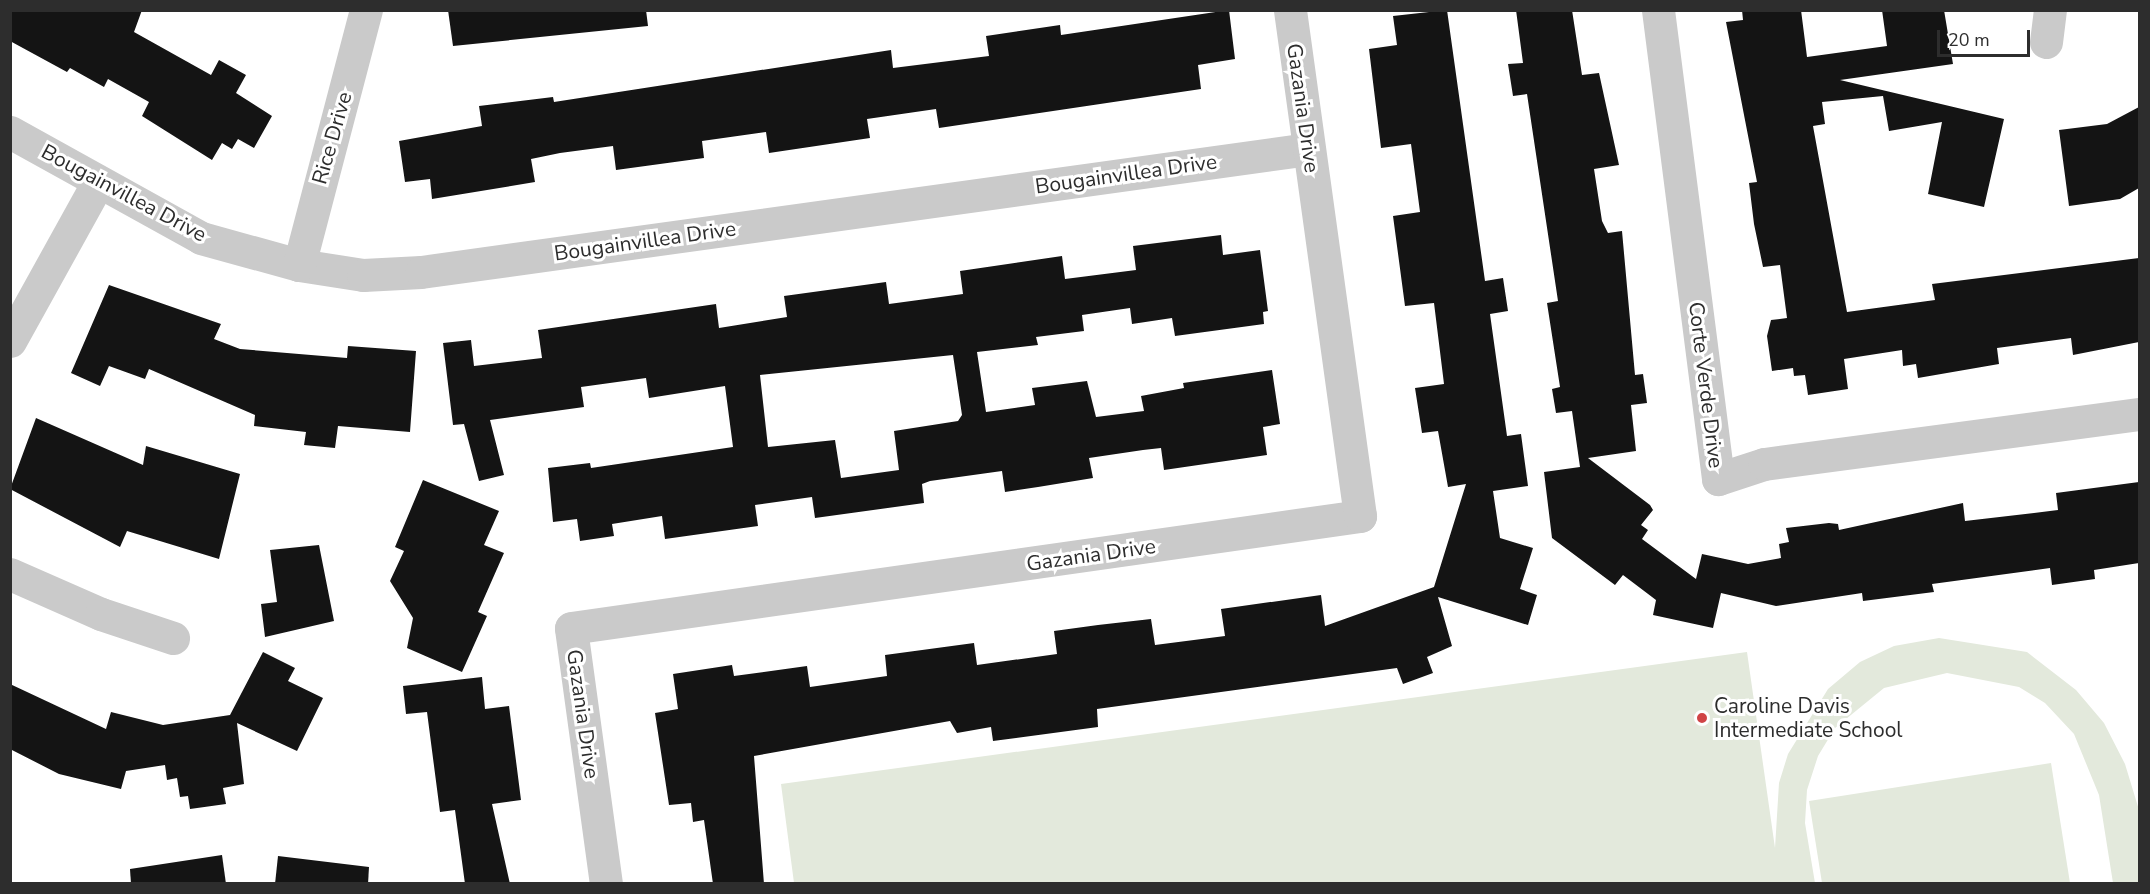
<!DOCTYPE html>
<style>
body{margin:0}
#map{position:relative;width:2150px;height:894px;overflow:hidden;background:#fff;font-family:"Nunito Sans",sans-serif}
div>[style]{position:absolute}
.green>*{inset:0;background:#e3e9dc}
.building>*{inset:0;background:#141414}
.minor>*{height:33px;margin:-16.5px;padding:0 16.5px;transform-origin:16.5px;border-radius:16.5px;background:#cacaca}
.dots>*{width:16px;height:16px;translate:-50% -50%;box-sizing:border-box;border:3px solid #fff;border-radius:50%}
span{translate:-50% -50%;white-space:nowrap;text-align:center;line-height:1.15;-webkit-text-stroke:6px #fff;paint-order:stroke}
.street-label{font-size:21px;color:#2d2d2d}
.poi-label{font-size:21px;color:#2d2d2d}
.left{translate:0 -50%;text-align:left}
.frame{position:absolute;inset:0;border:12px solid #2d2d2d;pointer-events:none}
.scale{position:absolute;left:1937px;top:30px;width:93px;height:27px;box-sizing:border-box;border:3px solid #2d2d2d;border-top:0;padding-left:8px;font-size:18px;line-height:21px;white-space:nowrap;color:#2d2d2d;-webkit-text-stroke:4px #fff;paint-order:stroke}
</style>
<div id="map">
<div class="green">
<i style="clip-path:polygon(1939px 638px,2027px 652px,2076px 690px,2104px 723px,2125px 764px,2139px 810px,2139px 883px,2113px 883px,2099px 795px,2074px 734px,2045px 703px,2019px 687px,1947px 673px,1884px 688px,1835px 728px,1818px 756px,1807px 790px,1805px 823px,1815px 883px,794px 883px,781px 784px,1747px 652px,1775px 848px,1779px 783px,1788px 754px,1828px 689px,1860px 662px,1894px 646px)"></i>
<i style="clip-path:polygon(2051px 763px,2070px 883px,1822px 883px,1809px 801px)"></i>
</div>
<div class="building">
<i style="clip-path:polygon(10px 10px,142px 10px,134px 32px,211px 75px,219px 60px,246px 75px,236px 93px,272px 116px,254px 148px,238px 139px,232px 149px,222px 143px,212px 160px,142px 116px,149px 102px,108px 79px,104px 87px,70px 68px,67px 72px,10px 41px)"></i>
<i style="clip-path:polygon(448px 10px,646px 10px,648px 26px,453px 46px)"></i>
<i style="clip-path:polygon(1229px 10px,1235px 59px,1198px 65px,1201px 89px,939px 128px,936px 109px,867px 119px,870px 138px,769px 153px,766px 132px,702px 141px,704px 158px,616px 170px,613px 146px,560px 153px,531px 159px,535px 182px,432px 199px,430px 179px,405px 182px,399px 141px,482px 126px,479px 106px,553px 97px,554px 102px,891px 50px,893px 68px,989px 56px,986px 36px,1060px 25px,1061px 35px)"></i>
<i style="clip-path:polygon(1447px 10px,1485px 281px,1503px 278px,1508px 311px,1490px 314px,1507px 436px,1521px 434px,1528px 486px,1493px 491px,1500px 538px,1533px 548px,1520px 589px,1537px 595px,1528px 625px,1438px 597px,1452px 646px,1427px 657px,1433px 673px,1403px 684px,1397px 668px,1097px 709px,1098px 727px,993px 741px,991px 727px,957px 733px,950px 721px,754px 756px,764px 884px,713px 884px,704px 820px,693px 822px,691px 803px,669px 805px,655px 713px,678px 709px,673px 674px,732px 665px,734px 676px,807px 666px,810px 687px,887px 676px,885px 655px,974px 643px,977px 665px,1057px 654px,1054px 631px,1098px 625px,1151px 619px,1155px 645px,1225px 636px,1221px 609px,1321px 595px,1325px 626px,1434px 587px,1466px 484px,1448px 487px,1438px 431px,1422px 433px,1415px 388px,1444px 384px,1434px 303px,1405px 306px,1393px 216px,1420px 212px,1411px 144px,1381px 148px,1369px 49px,1397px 45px,1393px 16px)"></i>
<i style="clip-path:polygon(1516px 10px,1572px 10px,1582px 75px,1599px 73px,1619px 165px,1594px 169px,1602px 221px,1608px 233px,1622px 231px,1635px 375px,1643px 374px,1647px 403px,1631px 405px,1636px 451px,1588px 458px,1650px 505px,1653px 510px,1641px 525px,1648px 530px,1642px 539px,1696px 579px,1702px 554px,1748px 564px,1781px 558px,1779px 544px,1789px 542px,1786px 528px,1829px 523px,1838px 524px,1839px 530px,1963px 503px,1965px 521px,2034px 513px,2058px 510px,2056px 493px,2139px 482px,2139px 563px,2094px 570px,2095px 579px,2052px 585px,2050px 568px,1932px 584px,1934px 592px,1863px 601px,1862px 593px,1776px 606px,1721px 593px,1713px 628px,1653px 615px,1656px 600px,1623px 575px,1615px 585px,1552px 538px,1544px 472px,1580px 467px,1572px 411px,1556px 413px,1552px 389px,1560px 387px,1547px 303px,1558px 301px,1527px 94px,1513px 96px,1508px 64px,1523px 63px)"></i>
<i style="clip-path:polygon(1742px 10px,1801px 10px,1807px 57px,1887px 46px,1882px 10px,1944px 10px,1953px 64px,1840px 80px,2004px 119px,1984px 207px,1928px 194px,1942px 122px,1889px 131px,1883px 96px,1822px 102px,1825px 124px,1813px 126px,1847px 312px,1935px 300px,1932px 284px,2139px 258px,2139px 342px,2073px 355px,2071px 338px,1997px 348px,1999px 364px,1918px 378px,1916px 364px,1903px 366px,1902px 350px,1844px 359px,1848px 389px,1808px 395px,1805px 375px,1794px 376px,1793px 368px,1772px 371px,1767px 336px,1771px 320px,1787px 318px,1780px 265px,1763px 267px,1754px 224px,1749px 183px,1757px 182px,1726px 22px,1743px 20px)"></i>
<i style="clip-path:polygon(2139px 107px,2139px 188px,2120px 199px,2069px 206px,2059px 130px,2107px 124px)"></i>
<i style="clip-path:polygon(evenodd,1221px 235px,1223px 255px,1260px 250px,1268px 311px,1263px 312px,1264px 324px,1175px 336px,1172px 318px,1132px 324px,1130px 308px,1082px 315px,1084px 331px,1036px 337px,1038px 345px,977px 352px,986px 412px,1035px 405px,1032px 388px,1087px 381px,1096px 417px,1144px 411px,1141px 396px,1184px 388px,1183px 383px,1272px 370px,1280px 424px,1263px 427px,1267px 455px,1164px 470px,1161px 448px,1143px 450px,1089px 458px,1093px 478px,1038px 487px,1005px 492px,1002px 471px,930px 481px,922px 484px,924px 503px,815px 518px,812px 497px,755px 505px,758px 526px,665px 539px,662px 516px,612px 524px,614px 536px,580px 541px,577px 519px,553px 522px,548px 468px,590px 463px,591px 468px,733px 447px,725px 386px,649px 398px,646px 378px,581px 387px,584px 407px,490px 420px,504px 475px,479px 481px,464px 424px,453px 425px,443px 343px,471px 340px,474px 366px,542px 358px,538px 330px,716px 304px,719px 328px,787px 317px,784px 296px,886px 282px,889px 304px,963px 294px,960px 271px,1062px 256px,1065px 279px,1136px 270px,1133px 246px,1221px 235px,953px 355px,962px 415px,958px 421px,894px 431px,899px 470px,841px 478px,835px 440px,768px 447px,760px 375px,953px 355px)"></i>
<i style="clip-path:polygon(109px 285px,221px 324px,214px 339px,240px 349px,347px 358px,348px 346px,416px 351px,410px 432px,338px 426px,335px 448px,304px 445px,306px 432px,254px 426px,255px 415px,149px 369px,145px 379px,109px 366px,100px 386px,71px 373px)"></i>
<i style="clip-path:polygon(36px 418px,143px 465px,146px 446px,240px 474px,219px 559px,127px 531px,120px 547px,10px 489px)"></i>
<i style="clip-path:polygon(423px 480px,499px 511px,484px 545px,504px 553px,478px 612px,487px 616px,462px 672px,407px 648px,413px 618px,390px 581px,404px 551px,395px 547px)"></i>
<i style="clip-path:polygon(319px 545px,334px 621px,265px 637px,261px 604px,277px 602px,270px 550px)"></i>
<i style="clip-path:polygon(263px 652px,295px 668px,288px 681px,323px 698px,297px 751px,237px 723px,244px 784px,223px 788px,226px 804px,190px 809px,188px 796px,180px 797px,177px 778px,167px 780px,165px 765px,126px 771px,121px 789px,59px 774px,10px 749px,10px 684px,106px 729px,111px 712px,163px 725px,230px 715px)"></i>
<i style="clip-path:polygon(482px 677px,485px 709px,509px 706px,521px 800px,492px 804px,510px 884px,465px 884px,455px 810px,440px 812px,427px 712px,406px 714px,403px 686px)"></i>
<i style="clip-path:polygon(222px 855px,226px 884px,131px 884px,130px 869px)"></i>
<i style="clip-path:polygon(278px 856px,369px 867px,368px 884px,275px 884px)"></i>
</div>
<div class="minor">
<i style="left:1658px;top:10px;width:473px;rotate:82.7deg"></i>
<i style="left:1718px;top:479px;width:48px;rotate:-18.1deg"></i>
<i style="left:1764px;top:464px;width:379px;rotate:-7.6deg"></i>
<i style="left:2046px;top:42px;width:32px;rotate:-83deg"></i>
<i style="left:10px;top:132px;width:218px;rotate:29deg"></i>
<i style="left:201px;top:238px;width:102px;rotate:15.4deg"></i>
<i style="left:299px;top:265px;width:65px;rotate:8.9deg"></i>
<i style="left:363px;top:275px;width:58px;rotate:-3deg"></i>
<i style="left:421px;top:272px;width:895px;rotate:-7.89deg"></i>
<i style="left:299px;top:265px;width:264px;rotate:-75.3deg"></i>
<i style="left:10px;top:341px;width:182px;rotate:-61deg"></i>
<i style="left:10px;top:574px;width:99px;rotate:23.7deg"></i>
<i style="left:101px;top:614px;width:76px;rotate:18.4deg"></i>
<i style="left:606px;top:884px;width:258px;rotate:-97.8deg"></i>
<i style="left:571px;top:628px;width:797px;rotate:-8.08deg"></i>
<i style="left:1360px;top:516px;width:511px;rotate:-97.88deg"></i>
</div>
<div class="dots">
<i style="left:1702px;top:718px;background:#d04446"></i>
</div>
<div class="street-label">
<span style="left:1303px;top:108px;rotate:82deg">Gazania Drive</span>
<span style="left:332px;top:138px;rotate:-74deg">Rice Drive</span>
<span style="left:1126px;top:174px;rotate:-8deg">Bougainvillea Drive</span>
<span style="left:124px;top:193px;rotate:28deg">Bougainvillea Drive</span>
<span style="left:645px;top:241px;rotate:-8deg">Bougainvillea Drive</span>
<span style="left:1706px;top:385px;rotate:83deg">Corte Verde Drive</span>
<span style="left:1091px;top:555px;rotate:-8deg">Gazania Drive</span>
<span style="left:583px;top:714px;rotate:82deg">Gazania Drive</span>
</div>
<div class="poi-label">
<span class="left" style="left:1714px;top:718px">Caroline Davis<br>Intermediate School</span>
</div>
<div class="frame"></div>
<div class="scale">20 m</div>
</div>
